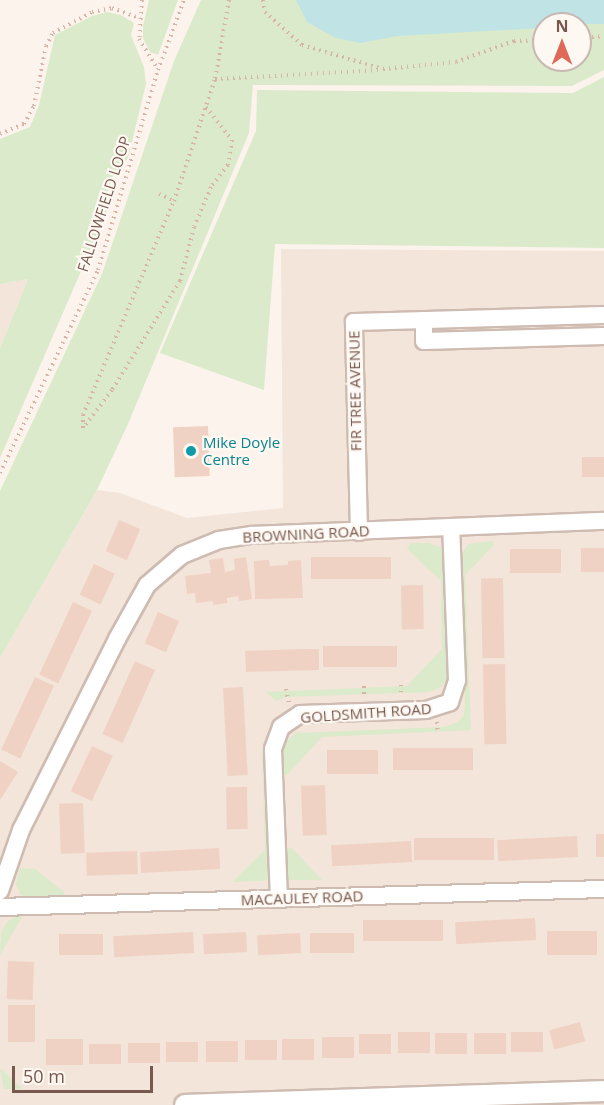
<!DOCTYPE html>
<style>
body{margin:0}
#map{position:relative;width:604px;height:1105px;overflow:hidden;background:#fcf4ec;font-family:"Open Sans",sans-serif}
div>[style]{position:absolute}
.residential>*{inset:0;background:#f3e5da}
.green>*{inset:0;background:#daeaca}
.water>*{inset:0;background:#c0e3e5}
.building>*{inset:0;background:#f0d2c4;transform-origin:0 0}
.path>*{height:4px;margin-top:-2px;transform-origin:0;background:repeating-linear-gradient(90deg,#d6b5a7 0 1.5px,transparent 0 6px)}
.roads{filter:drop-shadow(2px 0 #cebbb1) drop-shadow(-2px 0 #cebbb1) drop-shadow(0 2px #cebbb1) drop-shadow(0 -2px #cebbb1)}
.minor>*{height:16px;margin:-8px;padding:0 8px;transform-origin:8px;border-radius:8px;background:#fff}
.tertiary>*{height:20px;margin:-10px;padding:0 10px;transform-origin:10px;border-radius:10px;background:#fff}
.dots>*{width:16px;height:16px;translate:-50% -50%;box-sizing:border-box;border:3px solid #fef8f2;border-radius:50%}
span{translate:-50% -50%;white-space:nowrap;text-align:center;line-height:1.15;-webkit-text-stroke:4.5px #fef8f2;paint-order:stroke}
.street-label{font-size:15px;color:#77594f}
.culture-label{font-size:15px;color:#0d838f}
.left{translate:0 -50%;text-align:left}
.north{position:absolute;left:532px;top:12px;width:60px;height:60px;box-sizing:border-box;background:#fef8f2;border:2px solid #c8b8b1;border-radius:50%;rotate:0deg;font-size:16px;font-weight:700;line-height:24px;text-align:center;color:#77594f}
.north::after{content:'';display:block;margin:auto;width:21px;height:27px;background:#de6958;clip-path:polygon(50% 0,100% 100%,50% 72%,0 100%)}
.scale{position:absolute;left:12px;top:1066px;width:141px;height:27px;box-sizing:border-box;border:3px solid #77594f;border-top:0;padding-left:8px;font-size:18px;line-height:21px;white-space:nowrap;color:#77594f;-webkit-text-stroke:4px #fef8f2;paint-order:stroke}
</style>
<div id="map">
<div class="residential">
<i style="clip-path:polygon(281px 249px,604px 251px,604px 1105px,0 1105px,0 658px,97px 490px,120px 493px,187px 518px,283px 508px)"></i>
<i style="clip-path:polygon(28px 279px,0 348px,0 284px)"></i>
</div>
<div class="green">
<i style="clip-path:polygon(149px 0,178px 0,158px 55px,150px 52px,143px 38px,143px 26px)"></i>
<i style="clip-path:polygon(evenodd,201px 0,604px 0,604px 70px,572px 86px,253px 85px,249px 133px,128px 424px,97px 490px,0 658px,0 491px,102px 274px,174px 61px,201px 0,544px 24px,580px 24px,580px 60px,544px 60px,544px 24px)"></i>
<i style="clip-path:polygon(107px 12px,121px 15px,134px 23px,131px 35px,144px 67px,146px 84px,128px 158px,113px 175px,107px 193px,108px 209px,0 458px,0 348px,28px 279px,0 284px,0 139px,30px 127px,39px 105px,55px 35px,92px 16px)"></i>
<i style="clip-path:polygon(604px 77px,604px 248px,275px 244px,264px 390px,160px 353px,256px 131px,257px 90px,573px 93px)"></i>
<i style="clip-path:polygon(493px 541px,494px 545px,465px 575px,471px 730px,322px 737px,287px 775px,282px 775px,284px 743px,296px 733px,444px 727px,458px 722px,464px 715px,465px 706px,460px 557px,468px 544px)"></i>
<i style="clip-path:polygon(411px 543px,429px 543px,442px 548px,445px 556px,448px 678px,441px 687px,429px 692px,285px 697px,276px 701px,266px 692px,407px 686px,442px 649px,441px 581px,407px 549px)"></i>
<i style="clip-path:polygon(262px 749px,267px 749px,271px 870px,269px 878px,264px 881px,232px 882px,265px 850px)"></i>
<i style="clip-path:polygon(292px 848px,322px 880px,289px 880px,286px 870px,286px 849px)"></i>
<i style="clip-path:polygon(20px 868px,35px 869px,64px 892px,65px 899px,30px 899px,20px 894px,16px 884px)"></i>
<i style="clip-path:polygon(18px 915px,23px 915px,0 955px,1px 933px,7px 922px)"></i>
<i style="clip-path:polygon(0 1068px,23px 1089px,4px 1089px)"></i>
</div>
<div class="water">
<i style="clip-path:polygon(296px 0,604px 0,604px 24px,544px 24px,544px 28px,397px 36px,361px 43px,336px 38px,307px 22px)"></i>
</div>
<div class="building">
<i style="left:208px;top:426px;width:50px;height:35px;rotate:88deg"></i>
<i style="left:604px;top:457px;width:20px;height:22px;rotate:90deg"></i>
<i style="left:119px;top:520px;width:23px;height:34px;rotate:23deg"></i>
<i style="left:581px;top:548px;width:23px;height:24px"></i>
<i style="left:510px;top:549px;width:51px;height:24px"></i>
<i style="clip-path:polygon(246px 557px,252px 599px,239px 601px,238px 596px,227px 598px,227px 603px,213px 605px,213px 601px,196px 603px,195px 593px,187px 594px,185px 576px,211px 573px,209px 560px,223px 558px,225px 572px,235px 570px,234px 559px)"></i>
<i style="left:311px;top:557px;width:80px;height:22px"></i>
<i style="clip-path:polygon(269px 560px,270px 566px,288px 565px,288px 561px,301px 560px,303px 598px,255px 599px,254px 561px)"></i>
<i style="left:94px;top:564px;width:23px;height:34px;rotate:25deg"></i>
<i style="left:503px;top:578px;width:80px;height:22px;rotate:89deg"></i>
<i style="left:423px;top:585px;width:44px;height:22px;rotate:89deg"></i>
<i style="left:73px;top:602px;width:21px;height:80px;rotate:25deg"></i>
<i style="left:158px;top:612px;width:23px;height:34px;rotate:23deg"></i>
<i style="left:397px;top:646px;width:21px;height:74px;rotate:90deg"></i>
<i style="clip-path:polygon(301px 649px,319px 649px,319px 670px,246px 672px,245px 651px)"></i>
<i style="left:135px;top:661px;width:22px;height:80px;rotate:24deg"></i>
<i style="left:505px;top:664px;width:80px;height:22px;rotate:89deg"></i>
<i style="left:35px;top:677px;width:21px;height:80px;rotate:25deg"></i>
<i style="left:243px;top:687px;width:88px;height:20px;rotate:87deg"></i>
<i style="left:92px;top:746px;width:23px;height:50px;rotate:25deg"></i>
<i style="left:393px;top:748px;width:80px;height:22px"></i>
<i style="left:327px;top:750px;width:51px;height:24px"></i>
<i style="clip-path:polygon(0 761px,18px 772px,0 800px)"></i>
<i style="left:325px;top:785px;width:50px;height:24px;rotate:88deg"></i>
<i style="left:247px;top:787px;width:42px;height:21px;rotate:89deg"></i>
<i style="left:83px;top:803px;width:50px;height:24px;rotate:88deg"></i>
<i style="left:596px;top:834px;width:8px;height:23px"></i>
<i style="left:577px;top:836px;width:21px;height:80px;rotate:87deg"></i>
<i style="left:494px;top:838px;width:22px;height:80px;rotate:90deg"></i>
<i style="left:411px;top:841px;width:21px;height:80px;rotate:87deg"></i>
<i style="left:219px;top:848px;width:21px;height:79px;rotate:87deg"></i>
<i style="left:137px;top:851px;width:23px;height:51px;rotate:88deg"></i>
<i style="left:535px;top:918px;width:22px;height:80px;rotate:87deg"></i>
<i style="left:443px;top:920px;width:21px;height:80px;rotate:90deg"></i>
<i style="left:547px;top:931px;width:50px;height:24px"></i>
<i style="left:193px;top:932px;width:21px;height:80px;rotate:87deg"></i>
<i style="left:246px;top:932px;width:20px;height:43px;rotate:87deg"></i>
<i style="left:300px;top:933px;width:20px;height:43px;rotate:87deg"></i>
<i style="left:354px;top:933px;width:20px;height:44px;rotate:90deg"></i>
<i style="left:103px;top:934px;width:21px;height:44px;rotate:90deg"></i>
<i style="left:8px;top:961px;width:26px;height:38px;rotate:2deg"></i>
<i style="left:8px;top:1005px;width:27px;height:37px"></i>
<i style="left:580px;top:1022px;width:20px;height:32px;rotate:75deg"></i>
<i style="left:398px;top:1032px;width:32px;height:21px"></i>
<i style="left:511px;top:1032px;width:32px;height:20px"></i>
<i style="left:435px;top:1033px;width:32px;height:21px"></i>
<i style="left:474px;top:1033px;width:32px;height:21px"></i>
<i style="left:391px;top:1034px;width:20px;height:32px;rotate:90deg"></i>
<i style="left:322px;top:1037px;width:32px;height:21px"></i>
<i style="left:46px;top:1039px;width:37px;height:26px"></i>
<i style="left:282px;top:1039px;width:32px;height:21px"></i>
<i style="left:245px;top:1040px;width:32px;height:20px"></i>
<i style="left:206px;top:1041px;width:32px;height:21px"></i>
<i style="left:198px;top:1042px;width:20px;height:32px;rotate:90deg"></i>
<i style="left:128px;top:1043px;width:32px;height:20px"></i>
<i style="left:89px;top:1044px;width:32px;height:20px"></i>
</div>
<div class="path">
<i style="left:142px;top:0;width:39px;rotate:94deg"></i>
<i style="left:139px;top:39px;width:36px;rotate:58deg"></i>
<i style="left:229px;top:0;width:80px;rotate:100deg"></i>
<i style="left:215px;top:79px;width:165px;rotate:-3.1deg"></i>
<i style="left:263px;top:0;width:12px;rotate:81deg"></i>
<i style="left:265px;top:12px;width:50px;rotate:41.7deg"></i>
<i style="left:302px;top:45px;width:84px;rotate:16.5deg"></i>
<i style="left:383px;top:69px;width:73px;rotate:-5.5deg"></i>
<i style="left:456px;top:62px;width:62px;rotate:-19.9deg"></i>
<i style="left:514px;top:41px;width:30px;rotate:-2deg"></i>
<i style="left:580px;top:38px;width:24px;rotate:-5deg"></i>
<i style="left:206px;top:107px;width:42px;rotate:51.8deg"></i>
<i style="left:232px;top:140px;width:25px;rotate:99deg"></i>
<i style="left:228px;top:165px;width:28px;rotate:128deg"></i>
<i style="left:211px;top:187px;width:43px;rotate:113deg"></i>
<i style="left:194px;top:227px;width:56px;rotate:104.5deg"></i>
<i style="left:180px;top:281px;width:128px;rotate:122deg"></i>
<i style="left:112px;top:390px;width:48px;rotate:127.3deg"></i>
<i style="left:83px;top:428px;width:13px;rotate:-90deg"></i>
<i style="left:83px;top:415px;width:233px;rotate:-67deg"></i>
<i style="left:174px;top:201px;width:129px;rotate:-71.4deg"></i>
<i style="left:0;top:134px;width:26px;rotate:-23deg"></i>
<i style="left:24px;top:124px;width:21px;rotate:-61deg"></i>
<i style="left:34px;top:106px;width:61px;rotate:-78.7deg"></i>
<i style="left:46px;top:46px;width:15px;rotate:-62deg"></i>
<i style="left:53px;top:33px;width:44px;rotate:-28.3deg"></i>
<i style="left:92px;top:12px;width:20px;rotate:-11deg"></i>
<i style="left:112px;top:8px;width:30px;rotate:20deg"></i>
<i style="left:159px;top:194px;width:17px;rotate:25deg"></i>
<i style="left:0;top:473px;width:225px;rotate:-64.2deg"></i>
<i style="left:98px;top:270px;width:209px;rotate:-73.3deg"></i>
<i style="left:158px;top:70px;width:75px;rotate:-69.6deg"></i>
<i style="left:401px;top:685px;width:11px;rotate:90deg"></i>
<i style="left:364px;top:686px;width:12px;rotate:90deg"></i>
<i style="left:286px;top:689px;width:14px;rotate:78deg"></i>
<i style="left:437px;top:722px;width:11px;rotate:85deg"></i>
</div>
<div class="roads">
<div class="minor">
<i style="left:424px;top:320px;width:21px;rotate:90deg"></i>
<i style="left:424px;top:341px;width:180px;rotate:-1.6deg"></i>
<i style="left:359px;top:532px;width:210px;rotate:-91.4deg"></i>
<i style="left:354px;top:322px;width:250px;rotate:-1.6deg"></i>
<i style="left:0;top:891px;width:65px;rotate:-71deg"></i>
<i style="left:21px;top:830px;width:214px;rotate:-63.3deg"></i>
<i style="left:117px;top:639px;width:62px;rotate:-60.9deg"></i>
<i style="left:147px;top:585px;width:46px;rotate:-40.6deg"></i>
<i style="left:182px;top:555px;width:40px;rotate:-22deg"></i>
<i style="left:219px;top:540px;width:33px;rotate:-9deg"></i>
<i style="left:252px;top:535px;width:352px;rotate:-2.3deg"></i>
<i style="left:279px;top:899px;width:150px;rotate:-92.3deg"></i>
<i style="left:273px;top:749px;width:23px;rotate:-70deg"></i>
<i style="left:281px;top:727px;width:23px;rotate:-34deg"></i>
<i style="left:300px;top:714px;width:126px;rotate:-1.8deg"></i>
<i style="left:426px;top:710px;width:25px;rotate:-18deg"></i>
<i style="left:450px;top:702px;width:23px;rotate:-72deg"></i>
<i style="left:457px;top:680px;width:153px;rotate:-92.2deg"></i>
<i style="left:0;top:907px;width:604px;rotate:-1.71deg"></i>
</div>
<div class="tertiary">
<i style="left:185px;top:1105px;width:419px;rotate:-1.9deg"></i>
</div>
</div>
<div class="dots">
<i style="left:191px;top:451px;background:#0f9aa8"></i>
</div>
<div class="street-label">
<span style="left:104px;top:204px;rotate:-72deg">FALLOWFIELD LOOP</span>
<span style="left:355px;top:391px;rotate:-91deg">FIR TREE AVENUE</span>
<span style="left:306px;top:534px;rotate:-3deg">BROWNING ROAD</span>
<span style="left:366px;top:713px;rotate:-4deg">GOLDSMITH ROAD</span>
<span style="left:302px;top:898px;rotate:-2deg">MACAULEY ROAD</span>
</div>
<div class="culture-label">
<span class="left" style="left:203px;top:451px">Mike Doyle<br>Centre</span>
</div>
<div class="north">N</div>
<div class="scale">50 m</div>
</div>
